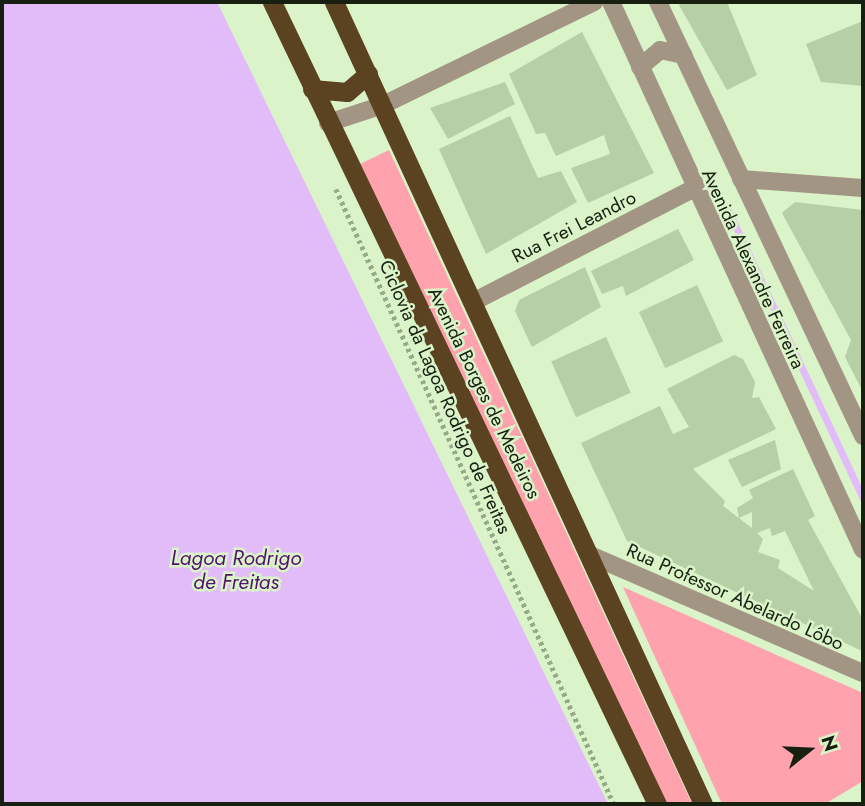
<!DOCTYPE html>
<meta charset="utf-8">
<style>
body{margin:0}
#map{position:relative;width:865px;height:806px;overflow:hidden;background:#daf3c8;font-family:Jost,sans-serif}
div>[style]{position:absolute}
.green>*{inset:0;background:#fea3ad}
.water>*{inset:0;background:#e2bbf9}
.stream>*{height:7px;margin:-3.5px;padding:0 3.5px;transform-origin:3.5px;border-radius:3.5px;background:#e2bbf9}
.building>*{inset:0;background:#b7cfa5;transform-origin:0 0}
.path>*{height:4.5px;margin-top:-2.25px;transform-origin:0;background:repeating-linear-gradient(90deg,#96a988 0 3.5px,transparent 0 7px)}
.minor>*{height:18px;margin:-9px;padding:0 9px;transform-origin:9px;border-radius:9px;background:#a29584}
.tertiary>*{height:18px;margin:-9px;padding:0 9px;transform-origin:9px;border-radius:9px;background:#a29584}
.trunk>*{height:19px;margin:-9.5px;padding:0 9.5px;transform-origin:9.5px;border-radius:9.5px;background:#5b4322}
span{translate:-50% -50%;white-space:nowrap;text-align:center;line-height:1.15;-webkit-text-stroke:5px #daf3c8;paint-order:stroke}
.street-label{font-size:19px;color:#172010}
.water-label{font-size:21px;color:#51126c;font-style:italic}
.frame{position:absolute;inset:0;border:4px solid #172010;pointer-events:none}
.north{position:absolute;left:774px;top:715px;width:70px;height:70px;-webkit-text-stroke:5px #daf3c8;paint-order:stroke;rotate:72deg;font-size:19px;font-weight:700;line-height:28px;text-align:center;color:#172010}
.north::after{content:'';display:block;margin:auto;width:24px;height:32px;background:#172010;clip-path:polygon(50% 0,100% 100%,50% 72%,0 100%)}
</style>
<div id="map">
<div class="green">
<i style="clip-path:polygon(389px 150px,692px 804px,663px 804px,358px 165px)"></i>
<i style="clip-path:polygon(623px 587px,863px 693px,863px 781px,825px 804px,722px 804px)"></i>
</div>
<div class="water">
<i style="clip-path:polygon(2px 2px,217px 2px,608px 804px,2px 804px)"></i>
</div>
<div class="stream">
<i style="left:726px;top:206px;width:323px;rotate:64.9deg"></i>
</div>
<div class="building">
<i style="clip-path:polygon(683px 2px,727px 2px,757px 75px,727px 90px,679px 5px)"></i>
<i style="clip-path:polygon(863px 21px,863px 86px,821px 82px,806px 44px)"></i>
<i style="clip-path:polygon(582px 32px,654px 173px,588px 203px,571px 168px,610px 154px,604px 135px,556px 156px,545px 133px,536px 134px,509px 74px)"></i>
<i style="clip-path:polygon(505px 82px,515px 104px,448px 139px,430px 108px)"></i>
<i style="clip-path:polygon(510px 116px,538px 178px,561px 171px,577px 202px,486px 254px,439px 149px)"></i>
<i style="clip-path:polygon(795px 202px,863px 210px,863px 392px,845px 357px,851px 340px,782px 213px)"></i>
<i style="clip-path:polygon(678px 229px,694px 260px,626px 296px,623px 286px,602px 294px,591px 271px)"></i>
<i style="clip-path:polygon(585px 267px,601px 307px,532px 347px,515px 311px,519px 300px)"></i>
<i style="left:697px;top:285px;width:62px;height:64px;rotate:65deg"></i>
<i style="left:606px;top:337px;width:61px;height:60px;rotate:66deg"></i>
<i style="clip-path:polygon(evenodd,734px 355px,743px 359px,755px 382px,752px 398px,759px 397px,776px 429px,693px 469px,725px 501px,723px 506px,752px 528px,752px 512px,739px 518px,737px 508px,753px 498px,749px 490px,793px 469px,815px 516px,808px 520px,863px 620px,862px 651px,627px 541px,581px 443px,660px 406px,673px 434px,689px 427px,667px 389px,734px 355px,770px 528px,772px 536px,785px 531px,814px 591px,778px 568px,780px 560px,758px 552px,763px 539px,757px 533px,770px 528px)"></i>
<i style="clip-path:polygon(775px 440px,781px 469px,742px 487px,728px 460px)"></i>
</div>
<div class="path">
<i style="left:336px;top:189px;width:675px;rotate:65.68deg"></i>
</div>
<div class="minor">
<i style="left:328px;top:123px;width:58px;rotate:-18.1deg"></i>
<i style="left:383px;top:105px;width:235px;rotate:-26deg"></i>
<i style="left:741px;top:179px;width:122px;rotate:4.2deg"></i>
<i style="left:473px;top:302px;width:247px;rotate:-27.2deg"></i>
<i style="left:590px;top:555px;width:297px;rotate:23.4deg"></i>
</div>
<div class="tertiary">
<i style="left:611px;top:2px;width:603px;rotate:65.3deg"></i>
<i style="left:658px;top:2px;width:480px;rotate:64.7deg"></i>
<i style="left:640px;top:67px;width:26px;rotate:-40deg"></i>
<i style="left:660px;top:50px;width:24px;rotate:12deg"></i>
</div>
<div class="trunk">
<i style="left:272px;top:2px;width:890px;rotate:64.36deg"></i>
<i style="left:334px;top:2px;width:883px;rotate:65.29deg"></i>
<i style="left:312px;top:89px;width:35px;rotate:5deg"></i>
<i style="left:347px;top:92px;width:28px;rotate:-41deg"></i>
</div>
<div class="street-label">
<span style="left:574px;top:227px;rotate:-27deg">Rua Frei Leandro</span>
<span style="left:753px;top:269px;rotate:65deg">Avenida Alexandre Ferreira</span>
<span style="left:484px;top:393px;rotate:64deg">Avenida Borges de Medeiros</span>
<span style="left:445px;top:397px;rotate:66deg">Ciclovia da Lagoa Rodrigo de Freitas</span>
<span style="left:735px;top:597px;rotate:24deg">Rua Professor Abelardo Lôbo</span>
</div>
<div class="water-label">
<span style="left:236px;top:570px">Lagoa Rodrigo<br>de Freitas</span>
</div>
<div class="frame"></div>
<div class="north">N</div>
</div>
